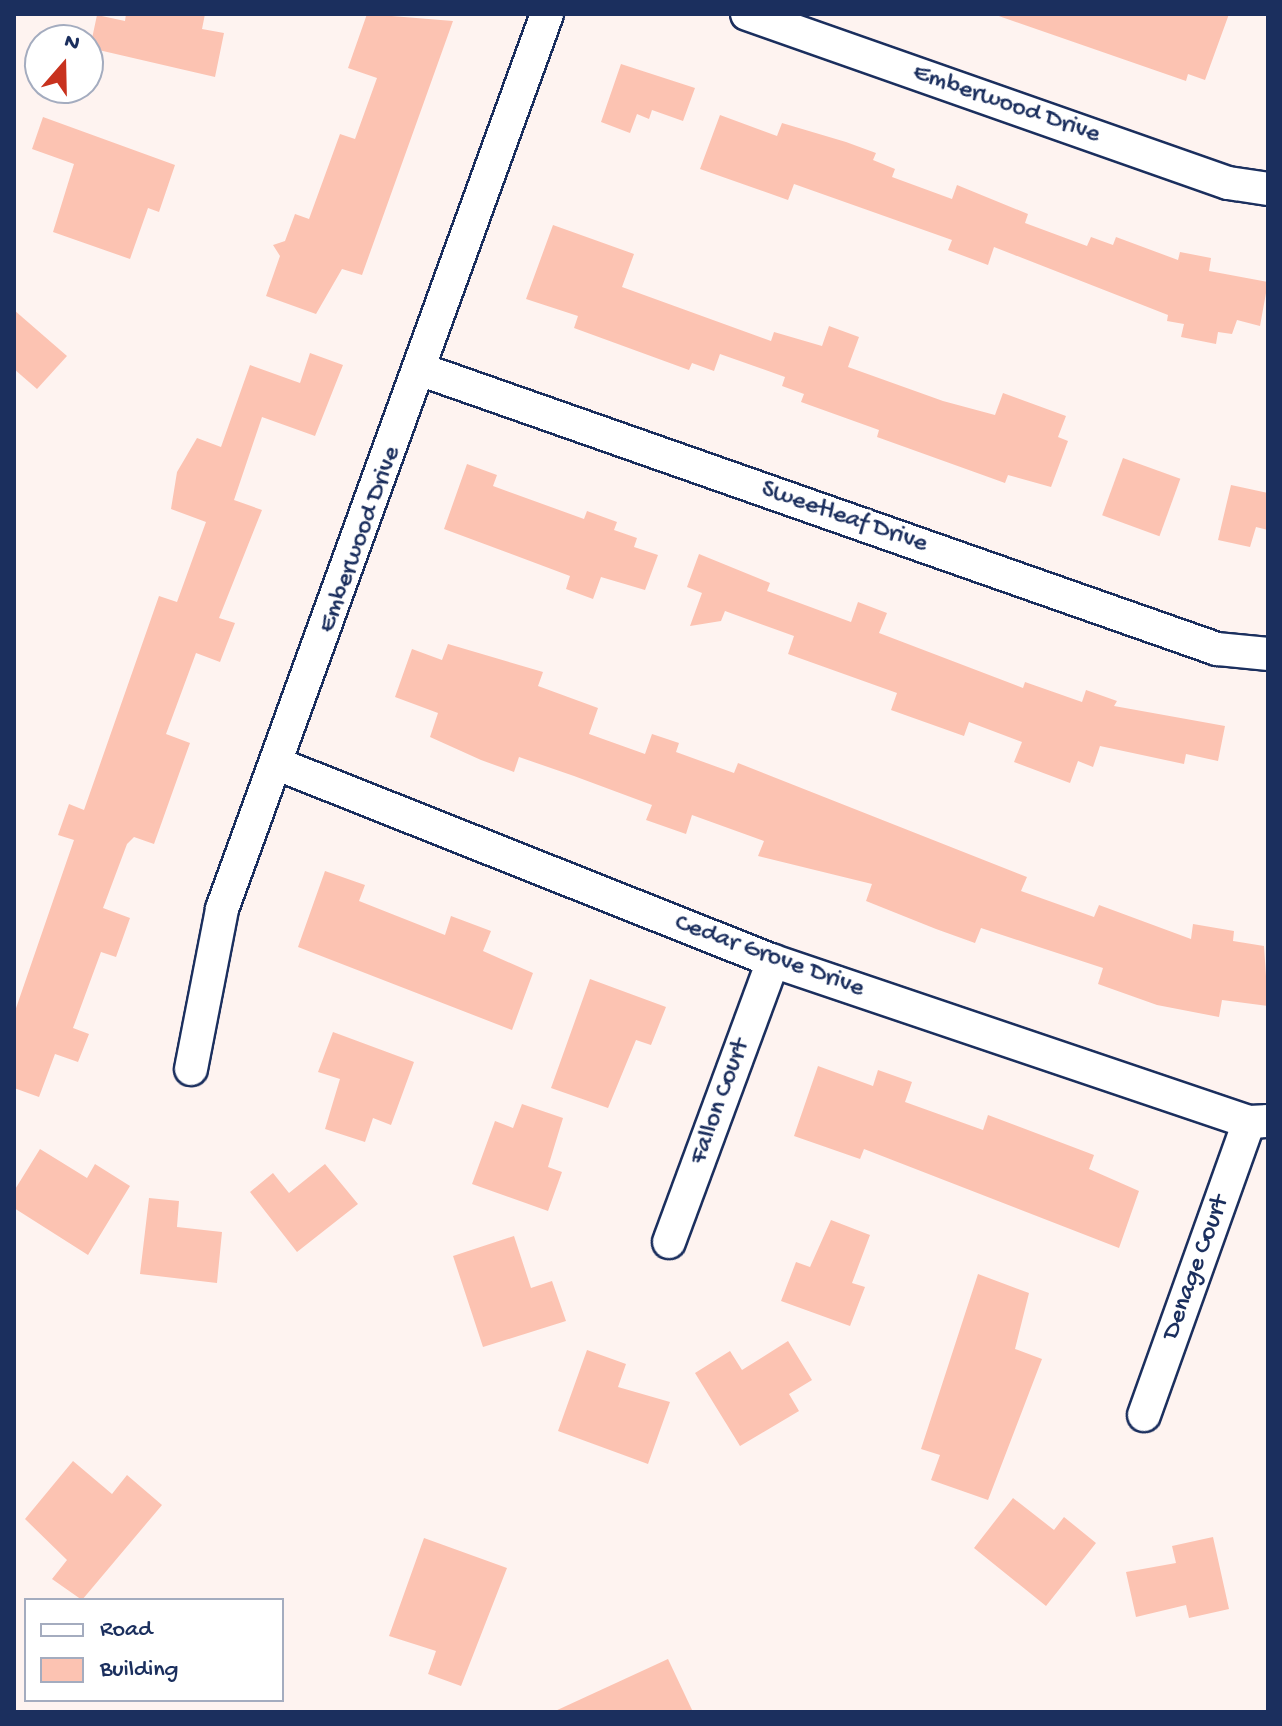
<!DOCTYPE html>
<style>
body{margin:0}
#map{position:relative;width:1282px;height:1726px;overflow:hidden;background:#fef3f0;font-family:"Gochi Hand",sans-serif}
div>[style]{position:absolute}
.building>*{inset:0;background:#fcc3b2;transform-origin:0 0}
.roads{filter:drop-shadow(2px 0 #1b2f5e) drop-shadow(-2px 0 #1b2f5e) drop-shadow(0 2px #1b2f5e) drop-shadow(0 -2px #1b2f5e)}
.street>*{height:32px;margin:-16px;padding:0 16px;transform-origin:16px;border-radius:16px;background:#fff}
span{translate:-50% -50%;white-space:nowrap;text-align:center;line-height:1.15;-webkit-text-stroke:6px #fff;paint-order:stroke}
.street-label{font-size:26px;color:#1b2f5e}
.frame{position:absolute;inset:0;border:16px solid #1b2f5e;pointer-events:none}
.legend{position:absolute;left:24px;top:1598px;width:260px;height:104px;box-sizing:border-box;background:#fff;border:2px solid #a4acbf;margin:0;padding:10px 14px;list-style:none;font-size:24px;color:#1b2f5e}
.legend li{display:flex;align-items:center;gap:16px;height:40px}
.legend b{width:40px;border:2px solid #a4acbf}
.north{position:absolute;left:24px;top:24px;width:80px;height:80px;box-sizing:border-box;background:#fff;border:2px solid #a4acbf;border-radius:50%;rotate:20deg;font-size:22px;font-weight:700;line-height:32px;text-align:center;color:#1b2f5e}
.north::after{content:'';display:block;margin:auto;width:28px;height:36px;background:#c8321e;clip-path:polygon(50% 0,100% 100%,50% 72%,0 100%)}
</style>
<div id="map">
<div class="building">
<i style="clip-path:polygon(126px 14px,205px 14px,202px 29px,224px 33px,215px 77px,90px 48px,97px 15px,125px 21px)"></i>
<i style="clip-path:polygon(367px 14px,453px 21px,362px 275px,342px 269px,316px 314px,266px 296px,280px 256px,273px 245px,285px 241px,295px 214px,309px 219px,340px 134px,355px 139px,377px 78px,348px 68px)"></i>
<i style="clip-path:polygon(993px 14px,1229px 14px,1205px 80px,1188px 74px,1186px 81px)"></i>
<i style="clip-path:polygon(621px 64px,695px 88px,683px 121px,652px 110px,649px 119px,637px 114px,630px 133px,601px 122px)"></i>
<i style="clip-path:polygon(720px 115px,777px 136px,782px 123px,846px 142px,876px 153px,873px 160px,895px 169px,892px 177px,952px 199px,957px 185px,1028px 214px,1025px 223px,1087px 246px,1091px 237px,1113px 245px,1116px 237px,1178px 260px,1180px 252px,1211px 258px,1209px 271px,1268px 282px,1260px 326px,1237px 320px,1232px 334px,1218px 332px,1216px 344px,1181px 337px,1184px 324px,1167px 321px,1168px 315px,994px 247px,988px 265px,948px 250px,952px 240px,794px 184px,788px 200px,700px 169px)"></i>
<i style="clip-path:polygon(43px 117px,175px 165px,159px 212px,148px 208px,130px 259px,53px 232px,74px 164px,32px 149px)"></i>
<i style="clip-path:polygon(553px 225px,634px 254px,622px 287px,771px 341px,774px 332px,822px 346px,829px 326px,859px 337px,848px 367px,943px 401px,995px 415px,1003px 393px,1066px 416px,1058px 437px,1068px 441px,1051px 487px,1008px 475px,1005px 483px,877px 437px,879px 430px,801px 402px,804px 394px,782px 386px,785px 377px,720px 354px,714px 371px,692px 363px,689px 370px,574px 328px,578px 316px,526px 299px)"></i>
<i style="clip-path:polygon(14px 310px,67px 356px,37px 389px,14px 369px)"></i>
<i style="clip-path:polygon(310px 353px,343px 365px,315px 436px,262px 417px,234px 500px,262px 510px,219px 618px,235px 623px,220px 662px,196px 653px,166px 734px,190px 743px,154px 844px,134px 837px,127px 844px,103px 908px,130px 918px,116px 957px,101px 952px,73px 1028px,89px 1034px,78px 1062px,55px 1054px,39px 1097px,14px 1088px,14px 1014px,74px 840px,58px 835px,69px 804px,84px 810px,159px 596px,177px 602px,206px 522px,171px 509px,177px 472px,197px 438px,221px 447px,250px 365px,300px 383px)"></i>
<i style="left:1123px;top:458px;width:61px;height:61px;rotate:20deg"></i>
<i style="clip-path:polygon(467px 464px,497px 475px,493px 486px,584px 519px,587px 511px,617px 522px,614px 530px,637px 538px,634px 547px,658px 555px,645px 590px,601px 577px,593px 599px,566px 589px,570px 576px,444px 529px)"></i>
<i style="clip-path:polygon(1231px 485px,1268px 493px,1268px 530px,1256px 527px,1250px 547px,1218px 540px)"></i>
<i style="clip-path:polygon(699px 554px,770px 583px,767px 591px,851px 622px,858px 602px,887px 613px,879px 633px,1023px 688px,1025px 682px,1082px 702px,1086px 690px,1117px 701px,1114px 706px,1225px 726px,1218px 761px,1186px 754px,1184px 764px,1100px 746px,1093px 767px,1078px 761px,1070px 783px,1014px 762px,1022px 742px,969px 722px,964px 736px,891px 710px,897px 693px,788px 654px,794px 636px,725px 611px,721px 621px,690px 626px,702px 593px,687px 587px)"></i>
<i style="clip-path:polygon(448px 644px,543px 672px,538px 686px,598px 708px,589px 734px,645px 754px,652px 734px,679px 743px,676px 752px,734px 773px,738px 763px,1027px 877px,1021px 891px,1094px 917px,1099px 905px,1191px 939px,1193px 924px,1234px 931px,1233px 941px,1264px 946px,1268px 1006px,1222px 1000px,1219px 1017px,1157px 1005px,1098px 984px,1103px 968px,981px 928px,975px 943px,936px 929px,866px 901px,872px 884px,758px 856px,764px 841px,692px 815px,686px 834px,646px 820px,652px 805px,574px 776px,519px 757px,514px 772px,481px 760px,430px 737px,438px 713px,395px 697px,412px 649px,442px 660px)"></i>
<i style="clip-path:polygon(325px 871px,365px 885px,359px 901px,445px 935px,451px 916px,491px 931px,483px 951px,533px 973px,512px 1030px,298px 947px)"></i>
<i style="clip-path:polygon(590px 979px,666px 1007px,651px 1045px,636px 1040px,608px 1108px,551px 1088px)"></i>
<i style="clip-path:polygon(333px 1032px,414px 1062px,391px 1125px,373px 1118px,365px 1142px,325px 1129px,340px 1079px,318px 1072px)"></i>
<i style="clip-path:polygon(818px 1066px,873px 1086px,878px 1070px,912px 1082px,905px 1102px,983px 1130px,988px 1115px,1094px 1155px,1089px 1169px,1139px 1191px,1119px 1248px,864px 1149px,860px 1159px,794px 1136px)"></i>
<i style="clip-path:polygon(522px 1104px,563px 1118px,548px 1167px,562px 1172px,548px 1211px,472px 1184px,495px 1121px,513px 1128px)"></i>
<i style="clip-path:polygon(40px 1149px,87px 1178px,95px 1164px,130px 1186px,88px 1255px,14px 1208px,14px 1191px)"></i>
<i style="clip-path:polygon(325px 1164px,358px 1204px,297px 1252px,250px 1192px,273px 1173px,289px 1193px)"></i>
<i style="clip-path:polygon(149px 1198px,179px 1201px,177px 1227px,222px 1232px,217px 1283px,140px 1274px)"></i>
<i style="clip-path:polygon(831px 1220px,870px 1235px,852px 1283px,865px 1287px,850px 1326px,781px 1301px,796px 1262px,810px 1267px)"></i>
<i style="clip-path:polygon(514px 1236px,531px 1288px,552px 1281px,566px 1321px,483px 1347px,453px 1256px)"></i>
<i style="clip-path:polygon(978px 1274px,1029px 1293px,1015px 1349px,1042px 1359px,988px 1500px,931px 1480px,940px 1455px,921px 1449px)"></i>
<i style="clip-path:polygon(788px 1341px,812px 1380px,789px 1394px,799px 1411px,740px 1446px,695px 1373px,730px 1351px,742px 1370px)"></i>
<i style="clip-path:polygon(587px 1350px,626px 1364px,618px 1387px,670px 1402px,648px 1464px,558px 1431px)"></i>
<i style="clip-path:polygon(73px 1461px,112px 1494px,127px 1475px,162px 1505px,82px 1600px,52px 1579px,67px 1560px,25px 1519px)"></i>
<i style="clip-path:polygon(1013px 1498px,1054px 1530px,1064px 1517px,1096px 1543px,1046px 1606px,974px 1548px)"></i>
<i style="clip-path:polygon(1213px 1537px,1229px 1609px,1189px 1618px,1186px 1605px,1136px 1617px,1126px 1572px,1176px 1563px,1172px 1546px)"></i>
<i style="clip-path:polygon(424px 1538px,507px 1568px,461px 1686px,428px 1674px,436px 1651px,389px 1636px)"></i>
<i style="clip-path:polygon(668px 1659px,693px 1712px,553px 1712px)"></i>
</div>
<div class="roads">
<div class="street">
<i style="left:747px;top:14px;width:510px;rotate:19.36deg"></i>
<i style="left:1228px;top:183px;width:40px;rotate:8.5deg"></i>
<i style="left:422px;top:370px;width:843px;rotate:19.34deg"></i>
<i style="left:1217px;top:649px;width:51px;rotate:5.6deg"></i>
<i style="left:280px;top:765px;width:531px;rotate:21.68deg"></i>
<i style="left:773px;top:961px;width:502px;rotate:18.69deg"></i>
<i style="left:1249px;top:1122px;width:19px;rotate:-3deg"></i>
<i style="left:191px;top:1069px;width:163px;rotate:-79deg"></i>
<i style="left:222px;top:909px;width:952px;rotate:-70.04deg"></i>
<i style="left:669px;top:1242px;width:300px;rotate:-69.7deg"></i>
<i style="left:1144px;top:1415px;width:311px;rotate:-70.3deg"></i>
</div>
</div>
<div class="street-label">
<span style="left:1006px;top:105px;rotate:19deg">Emberwood Drive</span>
<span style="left:844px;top:518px;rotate:19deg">Sweetleaf Drive</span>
<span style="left:361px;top:540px;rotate:-70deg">Emberwood Drive</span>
<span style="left:769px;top:957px;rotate:20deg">Cedar Grove Drive</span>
<span style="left:721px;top:1102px;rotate:-70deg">Fallon Court</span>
<span style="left:1197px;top:1268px;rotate:-70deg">Denage Court</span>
</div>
<div class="frame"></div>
<ul class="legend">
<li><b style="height:10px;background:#fff"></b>Road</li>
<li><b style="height:22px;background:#fcc3b2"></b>Building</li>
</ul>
<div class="north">N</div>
</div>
